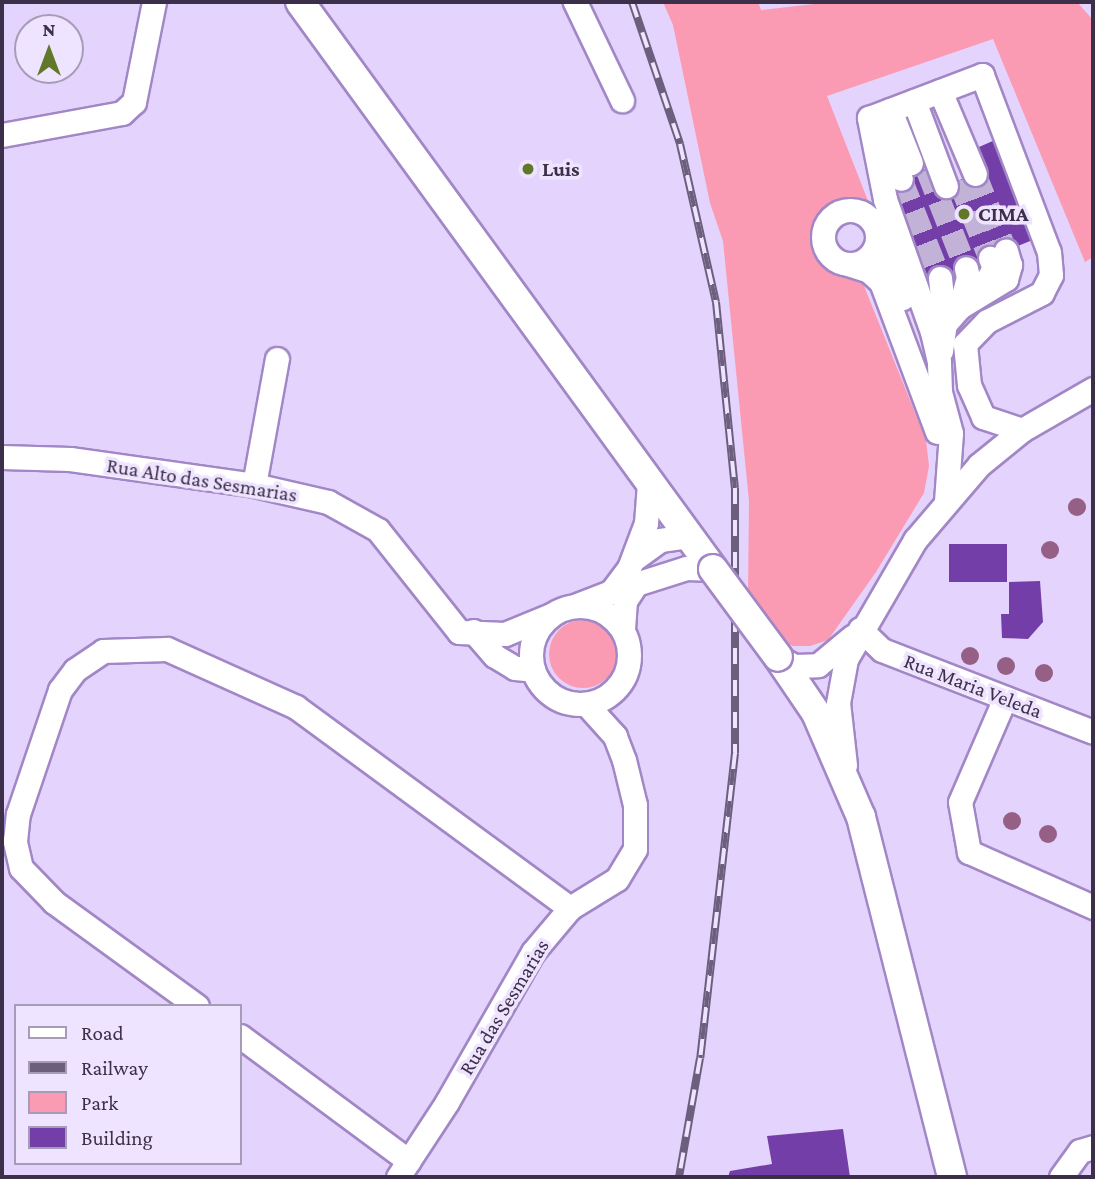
<!DOCTYPE html>
<style>
body{margin:0}
#map{position:relative;width:1095px;height:1179px;overflow:hidden;background:#e4d3fc;font-family:"Crimson Pro",serif}
div>[style]{position:absolute}
.green>*{inset:0;background:#fb9ab3}
.round{border-radius:50%}
.building>*{inset:0;background:#733ea8;transform-origin:0 0}
.minor-tunnel>*{height:23px;margin-top:-11.5px;transform-origin:0;background:repeating-linear-gradient(90deg,#c2b2d8 0 23px,transparent 0 34px)}
.roads{filter:drop-shadow(2px 0 #a287c6) drop-shadow(-2px 0 #a287c6) drop-shadow(0 2px #a287c6) drop-shadow(0 -2px #a287c6)}
.minor>*{height:23px;margin:-11.5px;padding:0 11.5px;transform-origin:11.5px;border-radius:11.5px;background:#fff}
.minor>.ring{margin:-11.5px;padding:0;box-sizing:content-box;background:none;border:23px solid #fff;border-radius:50%}
.major>*{height:28px;margin:-14px;padding:0 14px;transform-origin:14px;border-radius:14px;background:#fff}
.rail>*{height:8px;margin-top:-4px;transform-origin:0;background:repeating-linear-gradient(90deg,#efe4ff 0 16px,#6c5f7e 0 32px);box-sizing:border-box;border-block:2px solid #6c5f7e}
.bridges{filter:drop-shadow(2px 0 #a287c6) drop-shadow(-2px 0 #a287c6) drop-shadow(0 2px #a287c6) drop-shadow(0 -2px #a287c6)}
.major-bridge>*{height:28px;margin:-14px;padding:0 14px;transform-origin:14px;border-radius:14px;background:#fff}
.trees>*{width:18px;height:18px;margin:-9px;border-radius:50%;background:#966086}
.dots>*{width:19px;height:19px;translate:-50% -50%;box-sizing:border-box;border:4px solid #efe4ff;border-radius:50%}
span{translate:-50% -50%;white-space:nowrap;text-align:center;line-height:1.15;-webkit-text-stroke:7px #efe4ff;paint-order:stroke}
.poi-label{font-size:21px;color:#3b2f4a;font-weight:700}
.left{translate:0 -50%;text-align:left}
.street-label{font-size:21px;color:#3b2f4a}
.frame{position:absolute;inset:0;border:4px solid #3b2f4a;pointer-events:none}
.legend{position:absolute;left:14px;top:1004px;width:228px;height:161px;box-sizing:border-box;background:#efe4ff;border:2px solid #a79cb7;margin:0;padding:9px 12px;list-style:none;font-size:21px;color:#3b2f4a}
.legend li{display:flex;align-items:center;gap:14px;height:35px}
.legend b{width:35px;border:2px solid #a79cb7}
.north{position:absolute;left:14px;top:14px;width:70px;height:70px;box-sizing:border-box;background:#efe4ff;border:2px solid #a79cb7;border-radius:50%;rotate:0deg;font-size:19px;font-weight:700;line-height:28px;text-align:center;color:#3b2f4a}
.north::after{content:'';display:block;margin:auto;width:24px;height:32px;background:#61782a;clip-path:polygon(50% 0,100% 100%,50% 72%,0 100%)}
</style>
<div id="map">
<div class="green">
<i style="clip-path:polygon(663px 2px,758px 2px,761px 10px,831px 2px,1077px 2px,1093px 20px,1093px 257px,1085px 262px,993px 39px,827px 96px,870px 206px,841px 199px,825px 208px,813px 229px,813px 255px,831px 271px,860px 276px,926px 440px,929px 466px,924px 493px,876px 572px,828px 640px,810px 646px,793px 646px,776px 638px,748px 599px,749px 501px,723px 241px,710px 203px,673px 25px)"></i>
<i class="round" style="left:549px;top:620px;width:68px;height:68px"></i>
</div>
<div class="building">
<i style="clip-path:polygon(995px 140px,1035px 239px,930px 282px,890px 184px,931px 167px,939px 188px,988px 169px,979px 147px)"></i>
<i style="left:1007px;top:544px;width:38px;height:58px;rotate:90deg"></i>
<i style="clip-path:polygon(1040px 581px,1043px 622px,1028px 639px,1002px 638px,1001px 614px,1009px 614px,1009px 582px)"></i>
<i style="clip-path:polygon(843px 1129px,850px 1177px,728px 1177px,730px 1171px,772px 1164px,767px 1136px)"></i>
</div>
<div class="minor-tunnel">
<i style="left:927px;top:169px;width:106px;rotate:68.5deg"></i>
<i style="left:975px;top:174px;width:83px;rotate:68.1deg"></i>
<i style="left:901px;top:179px;width:106px;rotate:68.5deg"></i>
<i style="left:959px;top:180px;width:84px;rotate:68.3deg"></i>
</div>
<div class="roads">
<div class="minor">
<i style="left:575px;top:2px;width:109px;rotate:64.4deg"></i>
<i style="left:940px;top:91px;width:90px;rotate:67.1deg"></i>
<i style="left:914px;top:101px;width:91px;rotate:69.4deg"></i>
<i style="left:890px;top:110px;width:57px;rotate:68.4deg"></i>
<i style="left:879px;top:125px;width:58px;rotate:67.8deg"></i>
<i style="left:2px;top:135px;width:122px;rotate:-10.4deg"></i>
<i style="left:122px;top:113px;width:16px;rotate:-43deg"></i>
<i style="left:134px;top:102px;width:102px;rotate:-78.7deg"></i>
<i class="ring" style="left:823px;top:210px;width:31px;height:31px"></i>
<i style="left:877px;top:233px;width:70px;rotate:69deg"></i>
<i style="left:848px;top:264px;width:22px;rotate:18deg"></i>
<i style="left:869px;top:271px;width:16px;rotate:43deg"></i>
<i style="left:881px;top:282px;width:160px;rotate:69.5deg"></i>
<i style="left:940px;top:278px;width:46px;rotate:83.8deg"></i>
<i style="left:980px;top:292px;width:28px;rotate:-60deg"></i>
<i style="left:994px;top:268px;width:11px;rotate:-112deg"></i>
<i style="left:960px;top:307px;width:31px;rotate:-75deg"></i>
<i style="left:968px;top:277px;width:9px;rotate:-103deg"></i>
<i style="left:941px;top:351px;width:27px;rotate:-82deg"></i>
<i style="left:945px;top:324px;width:23px;rotate:-49deg"></i>
<i style="left:960px;top:307px;width:54px;rotate:-31.3deg"></i>
<i style="left:1006px;top:279px;width:15px;rotate:-74deg"></i>
<i style="left:1010px;top:265px;width:15px;rotate:-106deg"></i>
<i style="left:2px;top:457px;width:68px;rotate:1.7deg"></i>
<i style="left:70px;top:459px;width:186px;rotate:8deg"></i>
<i style="left:254px;top:485px;width:76px;rotate:12.9deg"></i>
<i style="left:328px;top:502px;width:57px;rotate:29.2deg"></i>
<i style="left:378px;top:530px;width:130px;rotate:51.5deg"></i>
<i style="left:459px;top:632px;width:46px;rotate:2.5deg"></i>
<i style="left:505px;top:634px;width:50px;rotate:-22.4deg"></i>
<i style="left:254px;top:485px;width:128px;rotate:-79.7deg"></i>
<i style="left:946px;top:501px;width:68px;rotate:-85.8deg"></i>
<i style="left:951px;top:433px;width:42px;rotate:-105deg"></i>
<i style="left:940px;top:392px;width:30px;rotate:-92deg"></i>
<i style="left:939px;top:362px;width:31px;rotate:-103deg"></i>
<i style="left:932px;top:332px;width:141px;rotate:-109.5deg"></i>
<i style="left:885px;top:199px;width:83px;rotate:-101.2deg"></i>
<i style="left:869px;top:118px;width:121px;rotate:-20.8deg"></i>
<i style="left:982px;top:75px;width:189px;rotate:69.3deg"></i>
<i style="left:1049px;top:252px;width:23px;rotate:85deg"></i>
<i style="left:1051px;top:275px;width:20px;rotate:117deg"></i>
<i style="left:1042px;top:293px;width:62px;rotate:153deg"></i>
<i style="left:987px;top:321px;width:32px;rotate:134deg"></i>
<i style="left:965px;top:344px;width:41px;rotate:84.4deg"></i>
<i style="left:969px;top:385px;width:35px;rotate:66deg"></i>
<i style="left:983px;top:417px;width:41px;rotate:18.4deg"></i>
<i style="left:634px;top:559px;width:32px;rotate:-36deg"></i>
<i style="left:660px;top:540px;width:27px;rotate:-8deg"></i>
<i style="left:577px;top:605px;width:36px;rotate:-21deg"></i>
<i style="left:611px;top:592px;width:30px;rotate:-53deg"></i>
<i style="left:629px;top:568px;width:48px;rotate:-69.3deg"></i>
<i style="left:646px;top:523px;width:40px;rotate:-85.7deg"></i>
<i class="ring" style="left:531px;top:606px;width:75px;height:75px"></i>
<i style="left:623px;top:629px;width:28px;rotate:-86deg"></i>
<i style="left:625px;top:601px;width:20px;rotate:-57deg"></i>
<i style="left:636px;top:584px;width:52px;rotate:-17.7deg"></i>
<i style="left:686px;top:568px;width:27px;rotate:2deg"></i>
<i style="left:860px;top:629px;width:30px;rotate:44deg"></i>
<i style="left:882px;top:650px;width:226px;rotate:21.2deg"></i>
<i style="left:473px;top:631px;width:33px;rotate:49deg"></i>
<i style="left:495px;top:656px;width:23px;rotate:31deg"></i>
<i style="left:515px;top:668px;width:18px;rotate:6deg"></i>
<i style="left:778px;top:657px;width:18px;rotate:29deg"></i>
<i style="left:794px;top:666px;width:24px;rotate:-2deg"></i>
<i style="left:818px;top:665px;width:45px;rotate:-39.6deg"></i>
<i style="left:1005px;top:698px;width:113px;rotate:113.4deg"></i>
<i style="left:960px;top:802px;width:51px;rotate:79.8deg"></i>
<i style="left:969px;top:852px;width:136px;rotate:23.9deg"></i>
<i style="left:845px;top:765px;width:62px;rotate:-96.4deg"></i>
<i style="left:838px;top:703px;width:45px;rotate:-79.7deg"></i>
<i style="left:846px;top:659px;width:138px;rotate:-59.9deg"></i>
<i style="left:915px;top:540px;width:99px;rotate:-49.5deg"></i>
<i style="left:979px;top:465px;width:55px;rotate:-39.1deg"></i>
<i style="left:1022px;top:430px;width:82px;rotate:-30deg"></i>
<i style="left:197px;top:1006px;width:177px;rotate:-144deg"></i>
<i style="left:54px;top:902px;width:47px;rotate:-134.1deg"></i>
<i style="left:21px;top:868px;width:28px;rotate:-103deg"></i>
<i style="left:15px;top:841px;width:27px;rotate:-84deg"></i>
<i style="left:18px;top:814px;width:131px;rotate:-71.3deg"></i>
<i style="left:60px;top:690px;width:25px;rotate:-53deg"></i>
<i style="left:75px;top:670px;width:34px;rotate:-34deg"></i>
<i style="left:103px;top:651px;width:64px;rotate:-1.8deg"></i>
<i style="left:167px;top:649px;width:141px;rotate:24.2deg"></i>
<i style="left:296px;top:707px;width:340px;rotate:36.3deg"></i>
<i style="left:240px;top:1036px;width:210px;rotate:36.5deg"></i>
<i style="left:398px;top:1177px;width:90px;rotate:-56.8deg"></i>
<i style="left:447px;top:1102px;width:173px;rotate:-60.2deg"></i>
<i style="left:533px;top:952px;width:57px;rotate:-49.9deg"></i>
<i style="left:570px;top:908px;width:55px;rotate:-31.7deg"></i>
<i style="left:617px;top:879px;width:35px;rotate:-59deg"></i>
<i style="left:635px;top:849px;width:44px;rotate:-90deg"></i>
<i style="left:635px;top:805px;width:46px;rotate:-103.7deg"></i>
<i style="left:624px;top:760px;width:26px;rotate:-111deg"></i>
<i style="left:615px;top:736px;width:43px;rotate:-132.2deg"></i>
<i style="left:1061px;top:1177px;width:32px;rotate:-54deg"></i>
<i style="left:1080px;top:1151px;width:14px;rotate:-17deg"></i>
</div>
<div class="major">
<i style="left:300px;top:2px;width:701px;rotate:53.93deg"></i>
<i style="left:778px;top:657px;width:68px;rotate:55.8deg"></i>
<i style="left:816px;top:713px;width:113px;rotate:66.6deg"></i>
<i style="left:861px;top:817px;width:371px;rotate:75.8deg"></i>
</div>
</div>
<div class="rail">
<i style="left:632px;top:2px;width:150px;rotate:71.3deg"></i>
<i style="left:680px;top:144px;width:162px;rotate:77.2deg"></i>
<i style="left:716px;top:302px;width:187px;rotate:84.2deg"></i>
<i style="left:735px;top:488px;width:265px;rotate:90deg"></i>
<i style="left:735px;top:753px;width:307px;rotate:96.5deg"></i>
<i style="left:700px;top:1058px;width:121px;rotate:100deg"></i>
</div>
<div class="bridges">
<div class="major-bridge">
<i style="left:713px;top:569px;width:109px;rotate:53.5deg"></i>
</div>
</div>
<div class="trees">
<i style="left:1077px;top:507px"></i>
<i style="left:1050px;top:550px"></i>
<i style="left:970px;top:656px"></i>
<i style="left:1006px;top:666px"></i>
<i style="left:1044px;top:673px"></i>
<i style="left:1012px;top:821px"></i>
<i style="left:1048px;top:834px"></i>
</div>
<div class="dots">
<i style="left:528px;top:169px;background:#61782a"></i>
<i style="left:964px;top:214px;background:#61782a"></i>
</div>
<div class="poi-label">
<span class="left" style="left:542px;top:169px">Luis</span>
<span class="left" style="left:978px;top:214px">CIMA</span>
</div>
<div class="street-label">
<span style="left:202px;top:480px;rotate:9deg">Rua Alto das Sesmarias</span>
<span style="left:973px;top:686px;rotate:21deg">Rua Maria Veleda</span>
<span style="left:504px;top:1007px;rotate:-59deg">Rua das Sesmarias</span>
</div>
<div class="frame"></div>
<ul class="legend">
<li><b style="height:9px;background:#fff"></b>Road</li>
<li><b style="height:9px;background:#6c5f7e"></b>Railway</li>
<li><b style="height:19px;background:#fb9ab3"></b>Park</li>
<li><b style="height:19px;background:#733ea8"></b>Building</li>
</ul>
<div class="north">N</div>
</div>
